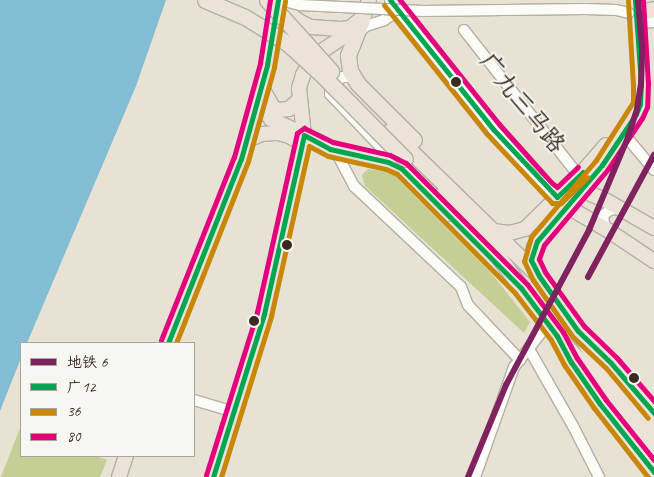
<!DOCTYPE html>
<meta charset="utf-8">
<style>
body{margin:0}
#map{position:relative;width:654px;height:477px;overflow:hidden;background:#e7e2d3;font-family:Caveat,"LXGW WenKai TC",sans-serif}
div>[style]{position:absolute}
.green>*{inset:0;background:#c5ce94}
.water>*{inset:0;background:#82bdd3}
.roads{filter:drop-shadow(1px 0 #b4afa5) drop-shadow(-1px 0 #b4afa5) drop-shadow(0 1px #b4afa5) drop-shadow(0 -1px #b4afa5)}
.minor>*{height:10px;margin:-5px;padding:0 5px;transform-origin:5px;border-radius:5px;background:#fbfbf8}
.major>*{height:14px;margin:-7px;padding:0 7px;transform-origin:7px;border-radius:7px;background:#ebe3d8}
.highway>*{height:15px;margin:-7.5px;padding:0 7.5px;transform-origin:7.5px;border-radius:7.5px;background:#ebe3d8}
.bridges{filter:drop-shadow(1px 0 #b4afa5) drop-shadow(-1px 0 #b4afa5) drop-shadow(0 1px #b4afa5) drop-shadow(0 -1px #b4afa5)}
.minor-bridge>*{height:10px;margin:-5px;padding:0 5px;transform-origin:5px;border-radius:5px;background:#fbfbf8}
.highway-bridge>*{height:15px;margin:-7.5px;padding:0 7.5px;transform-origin:7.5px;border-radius:7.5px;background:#ebe3d8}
.bus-1>*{height:5px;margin:-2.5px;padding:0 2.5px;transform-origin:2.5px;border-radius:2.5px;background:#00a651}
.bus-2>*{height:5px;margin:-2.5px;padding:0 2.5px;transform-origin:2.5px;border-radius:2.5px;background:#c88708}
.bus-3>*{height:5px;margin:-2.5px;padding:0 2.5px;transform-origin:2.5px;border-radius:2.5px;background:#e5007d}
.metro-1>*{height:6px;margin:-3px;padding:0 3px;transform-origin:3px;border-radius:3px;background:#80225f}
.dots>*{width:14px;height:14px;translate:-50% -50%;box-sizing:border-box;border:2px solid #f6f6f2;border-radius:50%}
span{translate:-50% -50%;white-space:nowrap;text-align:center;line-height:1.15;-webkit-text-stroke:4px #f6f6f2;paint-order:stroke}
.street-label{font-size:24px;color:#3b2a1e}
.legend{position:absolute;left:20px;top:342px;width:175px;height:115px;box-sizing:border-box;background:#f6f6f2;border:1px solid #aba49d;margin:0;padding:6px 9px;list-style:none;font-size:15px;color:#3b2a1e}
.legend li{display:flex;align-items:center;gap:10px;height:25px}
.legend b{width:25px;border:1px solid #aba49d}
</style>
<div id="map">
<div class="green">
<i style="clip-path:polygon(368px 169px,391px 172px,492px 274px,530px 322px,524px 333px,365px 186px,362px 175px)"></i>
<i style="clip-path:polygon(20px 428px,21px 456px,95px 456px,107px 460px,100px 477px,1px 477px)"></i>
</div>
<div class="water">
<i style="clip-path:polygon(0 0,166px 0,136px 86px,27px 343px,21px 343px,21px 358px,0 411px)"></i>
</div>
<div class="roads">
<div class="minor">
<i style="left:390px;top:0;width:165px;rotate:51.4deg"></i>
<i style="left:493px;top:129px;width:64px;rotate:48.8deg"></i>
<i style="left:535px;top:177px;width:36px;rotate:42deg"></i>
<i style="left:637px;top:23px;width:17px;rotate:-3deg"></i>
<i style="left:464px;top:30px;width:186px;rotate:51.8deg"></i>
<i style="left:357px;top:34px;width:12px;rotate:-42deg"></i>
<i style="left:366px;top:26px;width:19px;rotate:-18deg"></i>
<i style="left:384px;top:20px;width:7px;rotate:-34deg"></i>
<i style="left:390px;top:16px;width:14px;rotate:-86deg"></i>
<i style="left:355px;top:81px;width:6px;rotate:-141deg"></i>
<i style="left:350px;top:77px;width:8px;rotate:180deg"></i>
<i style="left:342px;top:77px;width:16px;rotate:137deg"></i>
<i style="left:330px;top:88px;width:6px;rotate:90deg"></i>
<i style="left:330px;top:94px;width:94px;rotate:46.3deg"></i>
<i style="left:624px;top:134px;width:47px;rotate:50.2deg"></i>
<i style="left:335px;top:150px;width:41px;rotate:62.2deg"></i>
<i style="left:354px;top:186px;width:147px;rotate:43.3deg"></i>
<i style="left:461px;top:287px;width:19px;rotate:69deg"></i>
<i style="left:468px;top:305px;width:76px;rotate:46.6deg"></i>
<i style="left:609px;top:230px;width:8px;rotate:-130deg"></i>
<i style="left:604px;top:224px;width:9px;rotate:-96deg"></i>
<i style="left:603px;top:215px;width:9px;rotate:-36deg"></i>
<i style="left:610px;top:210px;width:10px;rotate:-11deg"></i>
<i style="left:529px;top:349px;width:89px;rotate:60.3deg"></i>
<i style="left:573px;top:426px;width:57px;rotate:63deg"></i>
<i style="left:194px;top:400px;width:42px;rotate:16.7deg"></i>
<i style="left:475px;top:477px;width:117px;rotate:-70.5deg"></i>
<i style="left:514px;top:367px;width:55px;rotate:-51.7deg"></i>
</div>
<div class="major">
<i style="left:283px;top:0;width:20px;rotate:60deg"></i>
<i style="left:293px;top:17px;width:11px;rotate:34deg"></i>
<i style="left:302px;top:23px;width:10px;rotate:24deg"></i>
<i style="left:311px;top:27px;width:30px;rotate:4deg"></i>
<i style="left:341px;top:29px;width:9px;rotate:-6deg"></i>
<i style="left:350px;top:28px;width:17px;rotate:-40deg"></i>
<i style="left:363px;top:17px;width:18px;rotate:-71deg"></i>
<i style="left:263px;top:90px;width:20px;rotate:60deg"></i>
<i style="left:273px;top:107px;width:5px;rotate:37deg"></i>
<i style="left:277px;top:110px;width:12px;rotate:-5deg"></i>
<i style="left:289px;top:109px;width:13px;rotate:-42deg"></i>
<i style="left:257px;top:101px;width:23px;rotate:52deg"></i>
<i style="left:271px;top:119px;width:26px;rotate:25deg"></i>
<i style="left:247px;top:140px;width:16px;rotate:-22deg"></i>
<i style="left:262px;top:134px;width:16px;rotate:-4deg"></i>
<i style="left:278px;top:133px;width:11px;rotate:15deg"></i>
<i style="left:289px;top:136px;width:16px;rotate:30deg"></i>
<i style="left:575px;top:192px;width:7px;rotate:-16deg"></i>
<i style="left:582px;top:190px;width:27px;rotate:24deg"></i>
<i style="left:607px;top:201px;width:54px;rotate:29.9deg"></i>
<i style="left:568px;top:207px;width:48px;rotate:30.3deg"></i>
<i style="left:609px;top:231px;width:54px;rotate:33.7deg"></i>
<i style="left:493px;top:231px;width:17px;rotate:7deg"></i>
<i style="left:510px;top:233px;width:16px;rotate:-15deg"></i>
<i style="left:525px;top:229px;width:76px;rotate:-44.5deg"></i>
<i style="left:579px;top:176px;width:41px;rotate:-48.9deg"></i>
<i style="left:538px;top:276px;width:17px;rotate:-114deg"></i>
<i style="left:531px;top:260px;width:13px;rotate:-77deg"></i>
<i style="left:534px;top:247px;width:107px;rotate:-50.3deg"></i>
<i style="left:602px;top:165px;width:51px;rotate:-55.4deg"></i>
<i style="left:631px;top:123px;width:21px;rotate:-65deg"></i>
<i style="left:640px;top:104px;width:20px;rotate:-87deg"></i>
<i style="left:641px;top:84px;width:84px;rotate:-94.1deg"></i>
<i style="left:584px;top:336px;width:38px;rotate:45deg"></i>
<i style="left:611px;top:363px;width:66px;rotate:49.3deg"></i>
<i style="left:168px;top:343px;width:198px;rotate:-68.4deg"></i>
<i style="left:241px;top:159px;width:98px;rotate:-74.5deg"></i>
<i style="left:267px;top:65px;width:63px;rotate:-80.8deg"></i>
<i style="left:564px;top:350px;width:65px;rotate:56.3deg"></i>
<i style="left:600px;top:404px;width:87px;rotate:51.5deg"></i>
<i style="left:119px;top:477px;width:22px;rotate:-72deg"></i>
<i style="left:213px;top:477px;width:171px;rotate:-72.6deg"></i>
<i style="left:264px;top:314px;width:159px;rotate:-76.9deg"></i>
<i style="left:300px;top:159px;width:24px;rotate:-81deg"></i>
<i style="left:304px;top:135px;width:47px;rotate:-96.1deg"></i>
<i style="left:299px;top:88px;width:14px;rotate:-73deg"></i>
<i style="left:303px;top:75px;width:21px;rotate:-61deg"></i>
<i style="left:313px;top:57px;width:47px;rotate:-33.7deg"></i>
<i style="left:352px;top:31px;width:14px;rotate:-51deg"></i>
</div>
<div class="highway">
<i style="left:636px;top:13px;width:18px;rotate:-13deg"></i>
<i style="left:363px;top:17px;width:41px;rotate:111.5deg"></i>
<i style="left:348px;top:55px;width:16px;rotate:83deg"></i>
<i style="left:350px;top:71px;width:15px;rotate:58deg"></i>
<i style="left:358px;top:84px;width:79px;rotate:45deg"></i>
<i style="left:390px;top:131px;width:208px;rotate:44.2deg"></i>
<i style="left:539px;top:276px;width:67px;rotate:54.7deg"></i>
<i style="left:578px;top:331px;width:37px;rotate:59deg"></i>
<i style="left:597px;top:363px;width:90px;rotate:50.8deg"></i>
<i style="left:304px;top:135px;width:30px;rotate:28deg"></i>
<i style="left:330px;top:149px;width:59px;rotate:12.6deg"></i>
<i style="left:388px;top:162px;width:14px;rotate:25deg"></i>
<i style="left:401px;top:168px;width:64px;rotate:45deg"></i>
<i style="left:442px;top:195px;width:73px;rotate:46.7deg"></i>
<i style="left:492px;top:248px;width:109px;rotate:53.5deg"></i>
<i style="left:557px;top:336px;width:42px;rotate:47.9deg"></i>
<i style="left:585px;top:367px;width:109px;rotate:50.6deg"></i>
</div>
</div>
<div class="bridges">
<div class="minor-bridge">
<i style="left:281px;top:0;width:20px;rotate:15deg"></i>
<i style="left:300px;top:5px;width:123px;rotate:2.8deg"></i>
<i style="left:423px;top:11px;width:162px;rotate:-0.7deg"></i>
<i style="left:585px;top:9px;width:31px;rotate:2deg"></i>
<i style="left:616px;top:10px;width:13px;rotate:13deg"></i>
</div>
<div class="highway-bridge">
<i style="left:205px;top:0;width:43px;rotate:23deg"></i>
<i style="left:245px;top:17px;width:49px;rotate:31.8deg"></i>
<i style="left:287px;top:43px;width:43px;rotate:42.2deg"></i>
<i style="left:319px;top:72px;width:122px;rotate:45.3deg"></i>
<i style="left:267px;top:0;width:96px;rotate:48deg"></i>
</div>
</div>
<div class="bus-1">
<i style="left:390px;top:0;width:165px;rotate:51.4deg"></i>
<i style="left:493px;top:129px;width:93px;rotate:46.7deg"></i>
<i style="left:557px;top:197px;width:36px;rotate:-44deg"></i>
<i style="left:635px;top:0;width:84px;rotate:85.9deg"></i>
<i style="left:641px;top:84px;width:20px;rotate:93deg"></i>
<i style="left:640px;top:104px;width:11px;rotate:112deg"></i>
<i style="left:636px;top:114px;width:61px;rotate:123.7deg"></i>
<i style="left:602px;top:165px;width:100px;rotate:130.5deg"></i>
<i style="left:537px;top:241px;width:20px;rotate:108deg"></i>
<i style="left:531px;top:260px;width:18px;rotate:63deg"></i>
<i style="left:539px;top:276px;width:67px;rotate:54.7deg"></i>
<i style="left:578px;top:331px;width:46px;rotate:44.1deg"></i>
<i style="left:611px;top:363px;width:66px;rotate:49.3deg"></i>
<i style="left:168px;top:343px;width:198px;rotate:-68.4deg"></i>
<i style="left:241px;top:159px;width:98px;rotate:-74.5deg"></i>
<i style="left:267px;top:65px;width:66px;rotate:-80.4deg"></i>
<i style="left:213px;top:477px;width:171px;rotate:-72.6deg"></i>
<i style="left:264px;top:314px;width:183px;rotate:-77.4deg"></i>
<i style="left:304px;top:135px;width:30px;rotate:28deg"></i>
<i style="left:330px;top:149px;width:59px;rotate:12.6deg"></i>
<i style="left:388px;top:162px;width:14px;rotate:25deg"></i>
<i style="left:401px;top:168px;width:170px;rotate:45deg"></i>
<i style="left:521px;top:288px;width:60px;rotate:53.1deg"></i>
<i style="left:557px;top:336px;width:30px;rotate:62deg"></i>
<i style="left:571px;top:362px;width:51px;rotate:55.4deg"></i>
<i style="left:600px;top:404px;width:87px;rotate:51.5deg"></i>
</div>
<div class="bus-2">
<i style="left:628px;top:1px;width:83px;rotate:86.6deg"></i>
<i style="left:633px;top:84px;width:18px;rotate:90deg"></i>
<i style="left:633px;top:102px;width:69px;rotate:122.5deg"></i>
<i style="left:596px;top:160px;width:101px;rotate:130.2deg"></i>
<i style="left:531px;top:237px;width:25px;rotate:106deg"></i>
<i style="left:524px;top:261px;width:21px;rotate:65deg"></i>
<i style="left:533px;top:280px;width:68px;rotate:55.1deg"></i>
<i style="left:572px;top:336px;width:47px;rotate:43.3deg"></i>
<i style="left:606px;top:368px;width:65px;rotate:50deg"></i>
<i style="left:384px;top:5px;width:165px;rotate:51.4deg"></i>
<i style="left:487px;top:134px;width:95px;rotate:46.7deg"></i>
<i style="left:552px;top:203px;width:9px"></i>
<i style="left:561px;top:203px;width:37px;rotate:-44deg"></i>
<i style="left:176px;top:343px;width:196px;rotate:-68.4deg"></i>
<i style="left:248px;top:161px;width:98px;rotate:-74.5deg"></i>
<i style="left:274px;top:67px;width:67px;rotate:-80.5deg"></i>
<i style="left:221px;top:477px;width:169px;rotate:-72.7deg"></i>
<i style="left:271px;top:316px;width:174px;rotate:-77.4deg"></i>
<i style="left:309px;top:146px;width:21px;rotate:28deg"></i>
<i style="left:328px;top:156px;width:59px;rotate:12.6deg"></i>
<i style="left:386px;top:169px;width:12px;rotate:24deg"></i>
<i style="left:397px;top:174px;width:168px;rotate:45.2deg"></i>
<i style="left:515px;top:293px;width:59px;rotate:52.5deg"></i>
<i style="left:551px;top:340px;width:30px;rotate:62deg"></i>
<i style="left:565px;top:366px;width:51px;rotate:55.4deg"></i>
<i style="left:594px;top:408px;width:88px;rotate:52deg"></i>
</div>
<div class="bus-3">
<i style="left:400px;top:0;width:159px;rotate:51.4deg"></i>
<i style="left:499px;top:124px;width:79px;rotate:48.1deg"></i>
<i style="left:552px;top:183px;width:6px;rotate:39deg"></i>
<i style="left:557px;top:187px;width:29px;rotate:-44deg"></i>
<i style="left:643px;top:0;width:83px;rotate:86.6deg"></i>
<i style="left:648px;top:83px;width:24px;rotate:92deg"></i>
<i style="left:647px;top:107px;width:12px;rotate:114deg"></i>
<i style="left:642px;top:118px;width:61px;rotate:123.7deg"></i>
<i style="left:608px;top:169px;width:99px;rotate:130.1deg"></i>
<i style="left:544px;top:245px;width:15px;rotate:110deg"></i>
<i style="left:539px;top:259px;width:14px;rotate:65deg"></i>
<i style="left:545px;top:272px;width:67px;rotate:54.2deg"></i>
<i style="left:584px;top:326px;width:46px;rotate:44.1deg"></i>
<i style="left:617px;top:358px;width:57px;rotate:49.3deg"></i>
<i style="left:161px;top:340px;width:197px;rotate:-68.3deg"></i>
<i style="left:234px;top:157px;width:98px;rotate:-74.5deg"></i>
<i style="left:260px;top:63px;width:64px;rotate:-81deg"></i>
<i style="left:206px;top:475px;width:171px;rotate:-72.6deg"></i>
<i style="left:257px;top:312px;width:183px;rotate:-77.4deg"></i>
<i style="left:297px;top:133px;width:9px;rotate:-36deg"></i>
<i style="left:304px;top:128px;width:32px;rotate:26deg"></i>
<i style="left:333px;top:142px;width:58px;rotate:12.8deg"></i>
<i style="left:390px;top:155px;width:18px;rotate:27deg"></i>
<i style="left:406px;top:163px;width:171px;rotate:45deg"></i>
<i style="left:527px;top:284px;width:60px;rotate:53.1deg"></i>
<i style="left:563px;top:332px;width:30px;rotate:62deg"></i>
<i style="left:577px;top:358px;width:51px;rotate:55.4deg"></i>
<i style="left:606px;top:400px;width:77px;rotate:51.3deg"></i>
</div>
<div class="metro-1">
<i style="left:588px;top:277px;width:139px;rotate:-61.6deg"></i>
<i style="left:468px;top:477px;width:100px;rotate:-67.6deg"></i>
<i style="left:506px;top:385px;width:176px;rotate:-61.8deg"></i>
<i style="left:589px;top:230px;width:101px;rotate:-67.2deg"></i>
<i style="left:628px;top:137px;width:29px;rotate:-72deg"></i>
<i style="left:637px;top:109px;width:24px;rotate:-81deg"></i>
<i style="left:641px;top:85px;width:38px;rotate:-88deg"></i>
<i style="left:642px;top:47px;width:47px;rotate:-94.9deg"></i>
</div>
<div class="dots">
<i style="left:456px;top:82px;background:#3b2a1e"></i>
<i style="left:287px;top:245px;background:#3b2a1e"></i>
<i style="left:254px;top:321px;background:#3b2a1e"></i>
<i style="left:634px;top:378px;background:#3b2a1e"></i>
</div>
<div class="street-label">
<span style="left:522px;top:103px;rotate:51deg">广九三马路</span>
</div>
<ul class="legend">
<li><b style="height:6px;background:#80225f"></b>地铁 6</li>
<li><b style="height:6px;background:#00a651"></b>广12</li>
<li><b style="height:6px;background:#c88708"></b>36</li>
<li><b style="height:6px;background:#e5007d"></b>80</li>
</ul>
</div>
